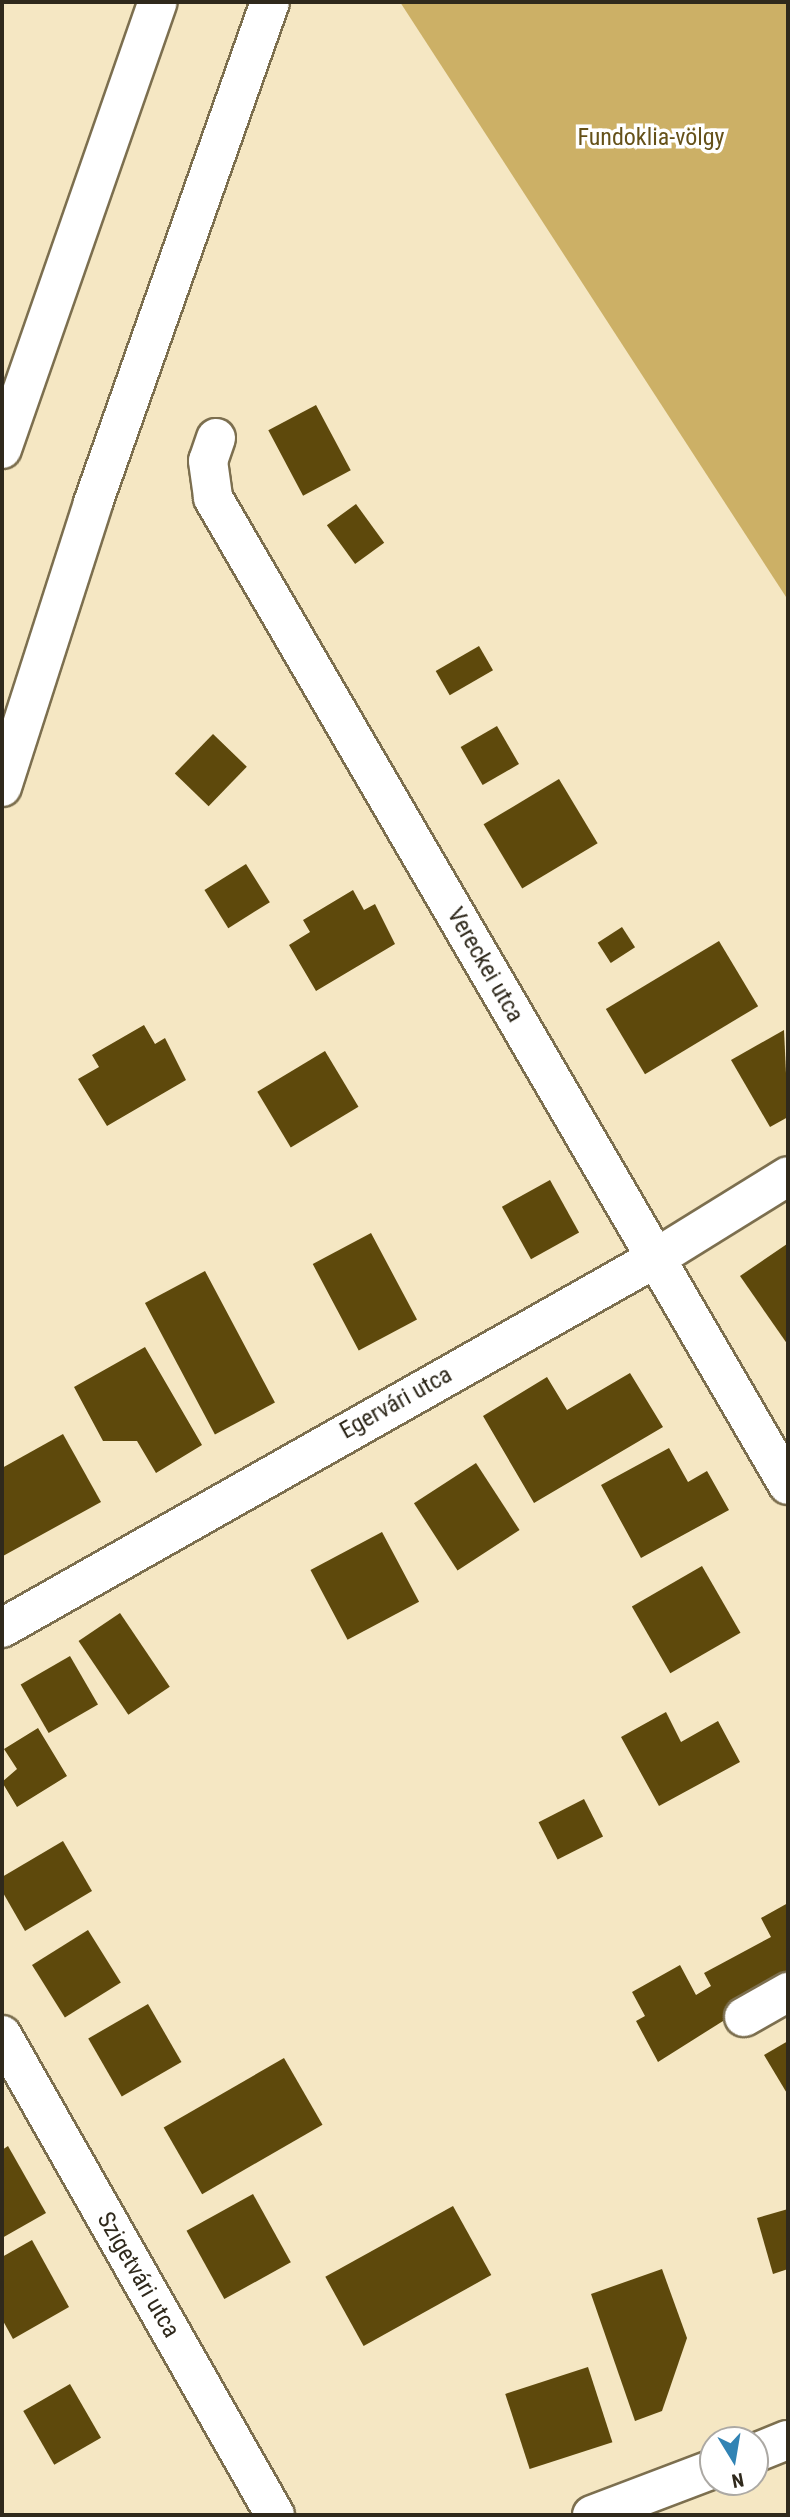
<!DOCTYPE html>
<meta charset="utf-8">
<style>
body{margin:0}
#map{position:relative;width:790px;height:2517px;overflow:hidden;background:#f5e7c3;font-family:"Roboto Condensed",sans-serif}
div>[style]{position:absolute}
.forest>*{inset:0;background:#ccb066}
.building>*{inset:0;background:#5e490c;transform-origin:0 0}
.roads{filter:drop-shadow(2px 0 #7c6f4f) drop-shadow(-2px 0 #7c6f4f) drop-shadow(0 2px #7c6f4f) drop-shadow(0 -2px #7c6f4f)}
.minor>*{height:38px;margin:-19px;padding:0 19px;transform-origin:19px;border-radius:19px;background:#fff}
.highway>*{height:38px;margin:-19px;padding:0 19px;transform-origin:19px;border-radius:19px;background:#fff}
span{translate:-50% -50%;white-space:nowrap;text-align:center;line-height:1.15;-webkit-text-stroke:7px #fff;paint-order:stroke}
.park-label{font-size:24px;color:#655119}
.street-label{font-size:24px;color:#2f291c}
.frame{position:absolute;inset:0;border:4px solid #2f291c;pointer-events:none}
.north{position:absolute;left:699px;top:2426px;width:70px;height:70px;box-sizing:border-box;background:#fff;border:2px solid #aca9a4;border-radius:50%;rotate:169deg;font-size:19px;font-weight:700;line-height:28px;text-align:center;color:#2f291c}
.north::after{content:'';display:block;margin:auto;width:24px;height:32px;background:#3183b4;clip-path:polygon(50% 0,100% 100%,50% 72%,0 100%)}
</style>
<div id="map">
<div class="forest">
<i style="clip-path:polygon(400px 2px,788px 2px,788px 600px)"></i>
</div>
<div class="building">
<i style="left:316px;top:405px;width:74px;height:54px;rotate:62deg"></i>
<i style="left:356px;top:504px;width:48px;height:36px;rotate:54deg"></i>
<i style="left:479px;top:646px;width:28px;height:50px;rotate:60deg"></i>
<i style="left:497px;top:726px;width:44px;height:42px;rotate:60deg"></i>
<i style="left:213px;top:734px;width:47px;height:55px;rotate:44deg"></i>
<i style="left:559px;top:779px;width:75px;height:88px;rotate:59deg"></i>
<i style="left:246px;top:864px;width:45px;height:49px;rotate:58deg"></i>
<i style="clip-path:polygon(353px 890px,364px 910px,375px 904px,395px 944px,316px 991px,289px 945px,310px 932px,303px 920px)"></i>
<i style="left:622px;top:927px;width:24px;height:29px;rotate:57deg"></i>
<i style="left:719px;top:941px;width:76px;height:132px;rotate:59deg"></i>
<i style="clip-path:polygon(144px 1025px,155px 1044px,165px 1038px,186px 1080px,107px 1126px,78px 1079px,99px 1067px,92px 1055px)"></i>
<i style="clip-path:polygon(784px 1030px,788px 1117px,770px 1127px,731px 1060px)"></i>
<i style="left:325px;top:1051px;width:65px;height:79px;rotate:59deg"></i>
<i style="left:550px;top:1180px;width:60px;height:55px;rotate:61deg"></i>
<i style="left:371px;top:1233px;width:98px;height:66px;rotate:62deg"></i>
<i style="clip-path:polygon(787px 1244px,788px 1246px,788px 1345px,740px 1276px)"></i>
<i style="left:205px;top:1271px;width:149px;height:68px;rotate:62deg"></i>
<i style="clip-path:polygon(145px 1347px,202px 1445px,156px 1473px,137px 1441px,103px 1441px,74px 1387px)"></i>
<i style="clip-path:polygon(630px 1373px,663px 1427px,534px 1503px,483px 1416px,547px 1377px,567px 1410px)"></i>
<i style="clip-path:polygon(63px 1434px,101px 1502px,3px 1556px,2px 1468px)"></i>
<i style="clip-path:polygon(669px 1448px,688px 1482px,707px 1471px,729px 1510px,641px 1558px,601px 1485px)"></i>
<i style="left:476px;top:1463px;width:80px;height:74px;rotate:57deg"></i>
<i style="left:382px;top:1532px;width:79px;height:81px;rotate:62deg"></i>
<i style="left:702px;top:1566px;width:77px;height:81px;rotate:60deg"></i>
<i style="left:120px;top:1613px;width:89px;height:50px;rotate:56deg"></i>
<i style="left:70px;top:1656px;width:56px;height:57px;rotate:60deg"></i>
<i style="clip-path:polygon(666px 1712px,681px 1742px,718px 1721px,740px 1762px,659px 1806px,621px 1737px)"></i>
<i style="clip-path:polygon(38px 1728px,67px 1776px,17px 1807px,2px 1782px,17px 1769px,4px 1749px)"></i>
<i style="left:584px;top:1799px;width:42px;height:51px;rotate:63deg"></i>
<i style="clip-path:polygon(63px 1841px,92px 1891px,25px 1931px,2px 1891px,2px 1877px)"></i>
<i style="clip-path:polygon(788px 1903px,788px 1980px,658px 2062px,636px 2021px,645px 2016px,632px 1992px,680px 1965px,696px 1995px,711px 1986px,704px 1973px,771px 1937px,761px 1918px)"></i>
<i style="left:88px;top:1930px;width:62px;height:66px;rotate:58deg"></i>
<i style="left:148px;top:2004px;width:67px;height:69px;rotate:60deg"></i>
<i style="clip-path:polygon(788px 2041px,788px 2095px,764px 2055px)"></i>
<i style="left:284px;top:2058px;width:77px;height:139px;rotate:60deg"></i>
<i style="clip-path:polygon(8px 2146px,46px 2213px,2px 2238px,2px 2150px)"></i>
<i style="left:253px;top:2194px;width:78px;height:76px;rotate:61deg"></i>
<i style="left:453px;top:2206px;width:79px;height:146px;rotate:61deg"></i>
<i style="clip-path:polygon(788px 2209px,788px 2269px,773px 2274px,757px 2218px)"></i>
<i style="clip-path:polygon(32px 2240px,69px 2307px,13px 2339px,2px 2319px,2px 2257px)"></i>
<i style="clip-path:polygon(662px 2269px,687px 2338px,662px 2411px,635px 2421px,591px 2294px)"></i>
<i style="left:588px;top:2367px;width:79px;height:87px;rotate:72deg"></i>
<i style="left:70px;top:2384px;width:62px;height:54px;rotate:60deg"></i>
</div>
<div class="roads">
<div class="minor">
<i style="left:216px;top:438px;width:24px;rotate:109deg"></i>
<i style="left:208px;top:461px;width:37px;rotate:82deg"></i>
<i style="left:213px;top:498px;width:1142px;rotate:59.78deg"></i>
<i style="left:2px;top:1628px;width:751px;rotate:-29.5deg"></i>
<i style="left:656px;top:1258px;width:155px;rotate:-31.8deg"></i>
<i style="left:744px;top:2017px;width:51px;rotate:-29.6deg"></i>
<i style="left:2px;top:2035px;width:552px;rotate:60.37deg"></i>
<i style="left:755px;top:2453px;width:35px;rotate:-22deg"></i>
<i style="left:592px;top:2515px;width:129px;rotate:-20.8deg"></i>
</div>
<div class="highway">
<i style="left:2px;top:449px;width:473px;rotate:-70.8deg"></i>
<i style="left:2px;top:787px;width:298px;rotate:-72.2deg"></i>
<i style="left:93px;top:503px;width:531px;rotate:-70.54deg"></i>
</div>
</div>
<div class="park-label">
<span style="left:651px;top:138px">Fundoklia-völgy</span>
</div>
<div class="street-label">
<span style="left:485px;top:965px;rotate:60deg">Vereckei utca</span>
<span style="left:396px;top:1403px;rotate:-29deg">Egervári utca</span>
<span style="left:138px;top:2275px;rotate:60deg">Szigetvári utca</span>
</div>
<div class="frame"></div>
<div class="north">N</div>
</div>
